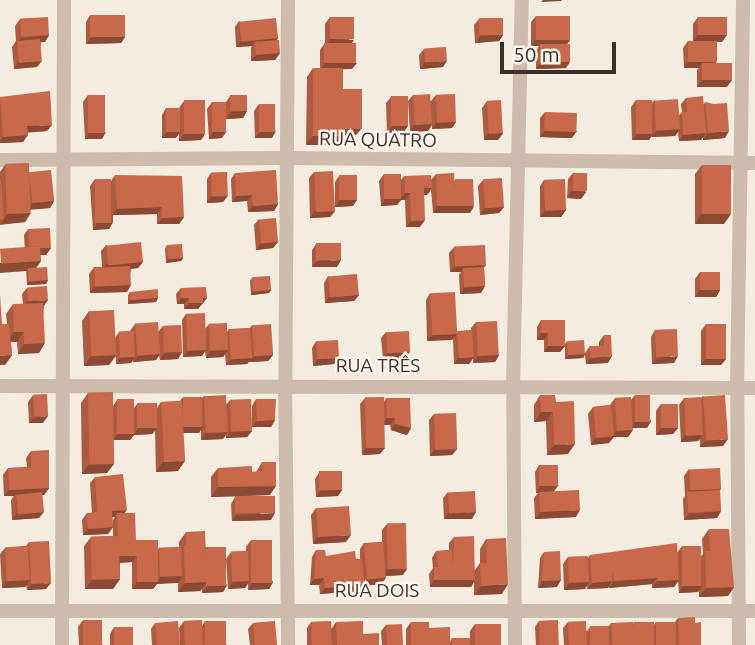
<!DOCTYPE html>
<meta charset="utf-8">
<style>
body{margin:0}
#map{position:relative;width:755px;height:645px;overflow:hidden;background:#f4ebe1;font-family:Ubuntu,sans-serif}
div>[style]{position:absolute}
.street>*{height:14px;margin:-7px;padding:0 7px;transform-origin:7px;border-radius:7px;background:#cdbbac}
.wall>*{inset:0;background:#ac5a40}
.shaded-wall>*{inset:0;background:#8c4a34}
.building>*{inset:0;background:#c8694b;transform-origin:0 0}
span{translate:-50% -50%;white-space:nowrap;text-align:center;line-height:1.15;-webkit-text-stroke:5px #fbf5ee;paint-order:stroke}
.street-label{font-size:19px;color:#3b302b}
.scale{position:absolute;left:500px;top:42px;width:116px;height:32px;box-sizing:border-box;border:4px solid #3b302b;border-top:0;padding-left:9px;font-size:21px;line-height:24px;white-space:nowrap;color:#3b302b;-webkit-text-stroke:5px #fbf5ee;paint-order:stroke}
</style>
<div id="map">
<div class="street">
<i style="left:288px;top:0;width:385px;rotate:90.4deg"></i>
<i style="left:285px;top:385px;width:260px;rotate:89.3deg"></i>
<i style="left:0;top:160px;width:289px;rotate:-0.4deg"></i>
<i style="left:289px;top:158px;width:466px;rotate:0.6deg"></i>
<i style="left:0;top:386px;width:755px;rotate:0.15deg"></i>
<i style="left:0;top:611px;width:755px"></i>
<i style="left:62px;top:645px;width:645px;rotate:-89.82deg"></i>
<i style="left:515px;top:645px;width:259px;rotate:-90.4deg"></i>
<i style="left:513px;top:386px;width:386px;rotate:-88.7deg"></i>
<i style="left:739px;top:645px;width:257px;rotate:-90.4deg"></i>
<i style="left:737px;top:388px;width:388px;rotate:-89.1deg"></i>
</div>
<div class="wall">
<i style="clip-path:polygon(90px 15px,125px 37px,121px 43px,86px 44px,86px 22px)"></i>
<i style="clip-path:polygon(536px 16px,570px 40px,567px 44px,566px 68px,536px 69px,536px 51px,539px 46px,531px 46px,531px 22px)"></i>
<i style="clip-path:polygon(330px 17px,352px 43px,352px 69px,343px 69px,343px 89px,361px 129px,356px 135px,343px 135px,336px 145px,306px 145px,307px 77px,313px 68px,320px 68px,320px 50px,325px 43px,325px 24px)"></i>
<i style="clip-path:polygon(698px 17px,722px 42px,717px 42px,717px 61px,715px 63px,727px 87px,697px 87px,697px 70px,699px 68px,684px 68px,683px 48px,688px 41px,693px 41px,693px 24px)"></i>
<i style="clip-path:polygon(20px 19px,49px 35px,45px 42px,41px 42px,37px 67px,14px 69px,12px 47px,16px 41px,15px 26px)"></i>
<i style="clip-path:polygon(479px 19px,503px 35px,499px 41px,475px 43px,474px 25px)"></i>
<i style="clip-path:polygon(239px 21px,278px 38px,277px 40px,280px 53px,275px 60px,251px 61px,251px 48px,252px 46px,236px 47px,235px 27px)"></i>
<i style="clip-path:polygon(424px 49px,443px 67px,420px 69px,419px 55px)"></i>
<i style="clip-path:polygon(88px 95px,102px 139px,85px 139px,83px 102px)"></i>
<i style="clip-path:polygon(413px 95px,431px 101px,436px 95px,456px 122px,452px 128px,432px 129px,432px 125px,428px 131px,410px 132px,408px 101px)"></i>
<i style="clip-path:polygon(230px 96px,247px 111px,243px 118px,226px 119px,222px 138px,209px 139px,207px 109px,212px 102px,226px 102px)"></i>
<i style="clip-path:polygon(391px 97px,404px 132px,387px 133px,386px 103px)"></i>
<i style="clip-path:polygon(0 98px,47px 131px,28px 132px,23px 142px,0 143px)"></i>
<i style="clip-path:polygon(686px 98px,704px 104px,705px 102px,725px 138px,703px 140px,703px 137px,701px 140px,679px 141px,678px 132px,675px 136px,652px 137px,651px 136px,649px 140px,632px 140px,631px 107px,636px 100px,652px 103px,654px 100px,679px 115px,682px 112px,681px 104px)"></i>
<i style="clip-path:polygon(184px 101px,205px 134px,201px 140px,179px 141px,179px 133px,176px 138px,162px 138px,162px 115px,166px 108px,179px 108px)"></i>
<i style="clip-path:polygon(487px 101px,503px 133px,498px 140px,484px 140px,482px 108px)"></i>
<i style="clip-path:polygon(259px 104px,272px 138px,255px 138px,254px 111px)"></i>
<i style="clip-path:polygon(545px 112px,572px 138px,540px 137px,540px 118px)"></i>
<i style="clip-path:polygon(5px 165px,29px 172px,54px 201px,50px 208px,31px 209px,25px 222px,0 225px,0 172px)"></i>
<i style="clip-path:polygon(702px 165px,724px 224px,695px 224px,695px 174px)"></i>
<i style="clip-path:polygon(314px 172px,335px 211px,330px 217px,310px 218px,309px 178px)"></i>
<i style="clip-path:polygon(211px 173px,223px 202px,207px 203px,207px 179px)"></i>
<i style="clip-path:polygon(235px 173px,278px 204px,274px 211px,248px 212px,247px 201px,232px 202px,231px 179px)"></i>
<i style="clip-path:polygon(573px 173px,586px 192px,581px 199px,567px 198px,568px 179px)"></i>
<i style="clip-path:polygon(384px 174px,401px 180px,404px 176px,431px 180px,436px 174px,454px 182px,455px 179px,474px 206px,470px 213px,433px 213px,431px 189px,427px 195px,424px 195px,420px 227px,406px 227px,405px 200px,401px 200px,397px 205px,381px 206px,379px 181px)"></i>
<i style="clip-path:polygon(115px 175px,184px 217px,179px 224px,157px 224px,157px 214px,113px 215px,113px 222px,109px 229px,93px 230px,90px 186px,95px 179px,111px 181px)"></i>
<i style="clip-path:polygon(339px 176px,353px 206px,335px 207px,335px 182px)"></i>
<i style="clip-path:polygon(483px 180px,504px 207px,499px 213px,480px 215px,478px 186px)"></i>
<i style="clip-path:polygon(544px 180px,566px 210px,561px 217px,540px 217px,540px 186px)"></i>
<i style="clip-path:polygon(259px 219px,278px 242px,273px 248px,256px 250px,254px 225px)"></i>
<i style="clip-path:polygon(28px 229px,51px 248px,46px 255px,40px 255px,41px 261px,36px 268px,48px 280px,46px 284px,27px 285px,24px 235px)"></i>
<i style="clip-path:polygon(316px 244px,337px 267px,312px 267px,312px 250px)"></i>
<i style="clip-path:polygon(106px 245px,143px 262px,138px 268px,131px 269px,127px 292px,90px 293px,89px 274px,94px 267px,102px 267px,101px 251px)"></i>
<i style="clip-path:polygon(167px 245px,183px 258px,181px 261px,166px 263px,165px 249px)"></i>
<i style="clip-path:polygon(454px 247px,484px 267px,485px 286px,481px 293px,460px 294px,459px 275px,461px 272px,450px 272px,449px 253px)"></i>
<i style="clip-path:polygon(700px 272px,720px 290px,716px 297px,695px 297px,695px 279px)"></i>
<i style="clip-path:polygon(328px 276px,359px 295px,354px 301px,325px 303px,324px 283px)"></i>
<i style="clip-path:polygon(252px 278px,271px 290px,269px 293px,251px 295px,250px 281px)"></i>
<i style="clip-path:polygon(27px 288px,44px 306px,39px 353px,18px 354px,17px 342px,11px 342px,12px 355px,5px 365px,2px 324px,7px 324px,6px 314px,13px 304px,23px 304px,22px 294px)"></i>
<i style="clip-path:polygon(181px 288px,207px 298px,198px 309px,184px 309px,184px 304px,177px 304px,176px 294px)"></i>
<i style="clip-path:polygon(130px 292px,158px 298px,156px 302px,128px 304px,128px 295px)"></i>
<i style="clip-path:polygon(430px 293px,457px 332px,471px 330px,471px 328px,476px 322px,499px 355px,495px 362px,473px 363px,473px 358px,469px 364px,454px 364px,453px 339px,427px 341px,426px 300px)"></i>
<i style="clip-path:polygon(89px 311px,115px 338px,119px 332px,130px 331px,135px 324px,158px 332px,163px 326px,182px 352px,178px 359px,160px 360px,159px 355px,156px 360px,133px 362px,133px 360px,131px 363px,116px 364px,116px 356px,109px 365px,84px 366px,82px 321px)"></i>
<i style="clip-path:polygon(186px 314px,205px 329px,209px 324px,227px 332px,229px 329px,250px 328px,252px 325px,273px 355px,268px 361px,249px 362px,249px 361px,247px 364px,226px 365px,225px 354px,223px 357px,206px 358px,205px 351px,202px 356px,183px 357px,182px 320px)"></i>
<i style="clip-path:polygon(541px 320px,565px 344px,567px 341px,585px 353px,590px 346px,599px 346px,599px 342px,604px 335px,608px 363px,586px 364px,585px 355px,583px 358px,565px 359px,565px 346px,560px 352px,544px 352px,544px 340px,537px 340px,537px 327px)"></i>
<i style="clip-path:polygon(706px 324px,726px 359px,721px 365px,701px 365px,701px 331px)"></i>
<i style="clip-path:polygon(655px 330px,674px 363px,652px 364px,651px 337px)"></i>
<i style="clip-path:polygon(386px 332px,405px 358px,383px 359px,381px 338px)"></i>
<i style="clip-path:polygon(316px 341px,339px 358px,334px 364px,313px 366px,312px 348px)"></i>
<i style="clip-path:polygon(88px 393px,113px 406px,117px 400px,134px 408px,137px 404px,157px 408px,161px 402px,180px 401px,183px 397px,202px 398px,204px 396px,226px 405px,230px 400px,252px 431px,247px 437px,226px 438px,226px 434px,223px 439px,201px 440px,201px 430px,199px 433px,183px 433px,178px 471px,156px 472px,155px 431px,152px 434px,134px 435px,130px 440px,114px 440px,107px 473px,82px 474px,81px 403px)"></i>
<i style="clip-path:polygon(33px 395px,43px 423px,29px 423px,28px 402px)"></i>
<i style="clip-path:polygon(540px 395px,556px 402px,568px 454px,547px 455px,546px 421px,534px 422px,534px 405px)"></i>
<i style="clip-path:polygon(635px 395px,651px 421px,647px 428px,633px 428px,628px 437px,613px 437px,609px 443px,591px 445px,588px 414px,593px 407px,610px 405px,615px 398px,631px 400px)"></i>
<i style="clip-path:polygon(703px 396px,723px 446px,700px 447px,700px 439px,698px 441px,681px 442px,679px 405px,684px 398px,701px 398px)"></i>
<i style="clip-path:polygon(365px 398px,384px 402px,386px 398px,411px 428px,407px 435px,391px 430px,390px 425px,384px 425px,380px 454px,362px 455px,360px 404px)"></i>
<i style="clip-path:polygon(256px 399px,275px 420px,271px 427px,252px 427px,252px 406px)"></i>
<i style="clip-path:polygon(661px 404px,678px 428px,673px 434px,656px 435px,656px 411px)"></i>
<i style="clip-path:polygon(434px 414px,457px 449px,452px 455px,430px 456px,429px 420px)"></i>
<i style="clip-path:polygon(31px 451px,49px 488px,44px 495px,42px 495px,39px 518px,12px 520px,11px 500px,14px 496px,4px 496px,3px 475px,8px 468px,27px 467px,26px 458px)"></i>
<i style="clip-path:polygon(262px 462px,270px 495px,211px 497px,211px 477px,218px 468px,256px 472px)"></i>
<i style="clip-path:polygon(539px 465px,554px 491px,576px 517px,535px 519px,534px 498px,539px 492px,536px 493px,535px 472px)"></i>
<i style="clip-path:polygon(689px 469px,719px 490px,721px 511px,717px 518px,684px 520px,683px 499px,685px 496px,684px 476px)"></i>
<i style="clip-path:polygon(319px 473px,342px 490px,338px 496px,316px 497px,315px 479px)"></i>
<i style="clip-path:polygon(95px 477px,124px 513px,136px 540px,158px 549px,159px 548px,179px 547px,179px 542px,186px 532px,206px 547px,227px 585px,223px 592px,202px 593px,202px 589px,200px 591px,178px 592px,178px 582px,157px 584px,153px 589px,132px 589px,132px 562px,120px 563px,120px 579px,113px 589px,85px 589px,84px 546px,91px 537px,113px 536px,113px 520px,115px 517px,112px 517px,113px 527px,108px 534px,83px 535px,82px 520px,87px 513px,92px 513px,90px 483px)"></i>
<i style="clip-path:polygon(448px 492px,472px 519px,444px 519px,443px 498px)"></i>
<i style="clip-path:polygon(235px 497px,271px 520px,232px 521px,231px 504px)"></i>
<i style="clip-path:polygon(316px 508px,346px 542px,313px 544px,311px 515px)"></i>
<i style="clip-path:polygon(387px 524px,403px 575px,386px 576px,381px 584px,363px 586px,359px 591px,320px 594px,319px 585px,310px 585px,312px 557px,316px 550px,326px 556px,360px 559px,360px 549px,364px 543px,382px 542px,382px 530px)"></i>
<i style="clip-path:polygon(709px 529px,734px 587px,728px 596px,699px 597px,699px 590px,698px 592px,679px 593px,678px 581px,674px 587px,652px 588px,652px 584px,609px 588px,609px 586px,608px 588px,587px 589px,587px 585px,585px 589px,564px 590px,563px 564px,568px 557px,588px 558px,590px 555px,677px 553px,682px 546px,701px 556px,703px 554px,702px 539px)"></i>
<i style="clip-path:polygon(454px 537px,475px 570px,480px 563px,480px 549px,486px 539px,502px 594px,474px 595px,474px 582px,471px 587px,430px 587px,429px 574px,433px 568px,432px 558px,436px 551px,449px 550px,449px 543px)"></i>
<i style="clip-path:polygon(251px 540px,273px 582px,269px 589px,248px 590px,248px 584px,245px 588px,228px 589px,226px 559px,231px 552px,246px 551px,246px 547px)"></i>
<i style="clip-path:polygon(29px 542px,46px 589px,27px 590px,26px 585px,25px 587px,2px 588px,0 554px,5px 548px,26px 546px)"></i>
<i style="clip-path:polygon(544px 552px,557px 587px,538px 588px,540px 558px)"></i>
<i style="clip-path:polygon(678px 618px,695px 623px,701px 645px,564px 645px,563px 628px,568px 622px,587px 631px,590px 627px,609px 626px,611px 623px,633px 624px,634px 622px,654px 625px,656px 622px,675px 622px)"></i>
<i style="clip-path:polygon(83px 620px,103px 645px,79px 645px,78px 627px)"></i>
<i style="clip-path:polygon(184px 621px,202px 626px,205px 621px,227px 645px,180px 645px,179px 628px)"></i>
<i style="clip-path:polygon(539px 621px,559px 645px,536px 645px,535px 627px)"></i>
<i style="clip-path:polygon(311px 622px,332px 628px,336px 622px,363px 634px,379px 645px,307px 645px,307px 628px)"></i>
<i style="clip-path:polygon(411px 622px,429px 628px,450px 642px,452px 638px,470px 645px,406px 645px,406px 629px)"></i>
<i style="clip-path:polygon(155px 623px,180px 645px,152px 645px,151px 629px)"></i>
<i style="clip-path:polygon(253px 623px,277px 645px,250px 645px,248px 629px)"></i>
<i style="clip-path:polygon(475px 624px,501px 645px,470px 645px,470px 631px)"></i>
<i style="clip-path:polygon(386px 625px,403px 645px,382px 645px,381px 631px)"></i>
<i style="clip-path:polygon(114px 627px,133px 645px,110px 645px,110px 634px)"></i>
</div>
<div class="shaded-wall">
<i style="clip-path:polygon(543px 0,562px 0,561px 1px,541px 2px)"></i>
<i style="clip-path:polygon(49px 35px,45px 42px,17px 44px,21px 38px)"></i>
<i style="clip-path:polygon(503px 35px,499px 41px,475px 43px,480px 36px)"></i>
<i style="clip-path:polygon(698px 35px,727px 35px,722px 42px,693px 42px)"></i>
<i style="clip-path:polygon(91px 37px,125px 37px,121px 43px,86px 44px)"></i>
<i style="clip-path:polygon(278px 38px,273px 45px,255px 41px,252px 46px,236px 47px,241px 41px)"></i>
<i style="clip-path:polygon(330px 39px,354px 40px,350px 46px,325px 46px)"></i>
<i style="clip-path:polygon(535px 40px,570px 40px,565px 47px,540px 44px,539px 46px,531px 46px)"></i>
<i style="clip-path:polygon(280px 53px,275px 60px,251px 61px,256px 55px)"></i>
<i style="clip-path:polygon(42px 61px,37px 67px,14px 69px,18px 62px)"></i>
<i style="clip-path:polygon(447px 61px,443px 67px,420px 69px,425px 62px)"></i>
<i style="clip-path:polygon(717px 61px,713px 67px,702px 63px,699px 68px,684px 68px,688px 62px)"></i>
<i style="clip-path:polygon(541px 62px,570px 62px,566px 68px,536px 69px)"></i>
<i style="clip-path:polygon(325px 63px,357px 63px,352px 69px,320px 70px)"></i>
<i style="clip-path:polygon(702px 80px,732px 80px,727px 87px,697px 87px)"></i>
<i style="clip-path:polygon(247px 111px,243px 118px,226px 119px,231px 112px)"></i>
<i style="clip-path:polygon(437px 122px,456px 122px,452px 128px,432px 129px)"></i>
<i style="clip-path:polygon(432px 124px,428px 131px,410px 132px,414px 125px)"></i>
<i style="clip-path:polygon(52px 125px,47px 131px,23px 133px,27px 126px)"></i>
<i style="clip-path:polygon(392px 126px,408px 126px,404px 132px,387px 133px)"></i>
<i style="clip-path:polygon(341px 129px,361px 129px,356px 135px,337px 135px)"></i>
<i style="clip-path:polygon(680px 129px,675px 136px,652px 137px,656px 131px)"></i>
<i style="clip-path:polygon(181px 131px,176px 138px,162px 138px,167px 132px)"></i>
<i style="clip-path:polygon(227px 131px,222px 138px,209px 139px,213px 132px)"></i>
<i style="clip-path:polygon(276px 131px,272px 138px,255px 138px,260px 132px)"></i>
<i style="clip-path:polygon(545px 131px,577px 131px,572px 138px,540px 137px)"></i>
<i style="clip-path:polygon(729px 131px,725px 138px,703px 140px,708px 133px)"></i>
<i style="clip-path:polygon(106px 132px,102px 139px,85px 139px,89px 133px)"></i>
<i style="clip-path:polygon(503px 133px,498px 140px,484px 140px,488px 134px)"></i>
<i style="clip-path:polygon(654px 133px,649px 140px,632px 140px,637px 134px)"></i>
<i style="clip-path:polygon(706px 133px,701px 140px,679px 141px,683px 135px)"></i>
<i style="clip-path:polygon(184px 134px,205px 134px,201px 140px,179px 141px)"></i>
<i style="clip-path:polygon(28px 135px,23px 142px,0 143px,0 140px,3px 137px)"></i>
<i style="clip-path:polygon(313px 136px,343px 136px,336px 145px,306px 145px)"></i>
<i style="clip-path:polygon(424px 188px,432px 188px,427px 195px,419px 195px)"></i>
<i style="clip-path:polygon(572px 191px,586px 192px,581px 199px,567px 198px)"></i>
<i style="clip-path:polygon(405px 193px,410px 193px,405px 200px,401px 200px,397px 205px,381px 206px,385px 199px,401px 199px)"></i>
<i style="clip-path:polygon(252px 195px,247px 201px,232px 202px,236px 196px)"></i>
<i style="clip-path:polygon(212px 196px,228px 196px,223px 202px,207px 203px)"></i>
<i style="clip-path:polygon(340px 200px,357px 200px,353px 206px,335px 207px)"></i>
<i style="clip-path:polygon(54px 201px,50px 208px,28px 210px,32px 203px)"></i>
<i style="clip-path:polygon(278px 204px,274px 211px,248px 212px,253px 206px)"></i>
<i style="clip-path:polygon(437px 206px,474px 206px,470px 213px,433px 213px)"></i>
<i style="clip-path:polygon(162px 207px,157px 214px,112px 215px,117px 209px)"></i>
<i style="clip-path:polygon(504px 207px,499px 213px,480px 215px,485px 208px)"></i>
<i style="clip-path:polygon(566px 210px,561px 217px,540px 217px,545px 211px)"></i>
<i style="clip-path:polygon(315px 211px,335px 211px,330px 217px,310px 218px)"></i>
<i style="clip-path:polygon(31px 213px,25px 222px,1px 224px,7px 214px)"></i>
<i style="clip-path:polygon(701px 214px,731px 214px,724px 224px,695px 224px)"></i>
<i style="clip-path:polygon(184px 217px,179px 224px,157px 224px,162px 218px)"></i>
<i style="clip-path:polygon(425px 220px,420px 227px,406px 227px,411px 221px)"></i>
<i style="clip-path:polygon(113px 222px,109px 229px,93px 230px,97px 223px)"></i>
<i style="clip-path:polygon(278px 242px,273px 248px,256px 250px,261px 243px)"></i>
<i style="clip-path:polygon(51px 248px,46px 255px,25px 255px,29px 249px)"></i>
<i style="clip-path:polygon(183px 258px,181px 261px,166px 263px,168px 259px)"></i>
<i style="clip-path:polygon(341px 260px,337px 267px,312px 267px,317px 261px)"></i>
<i style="clip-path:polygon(41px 261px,34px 271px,28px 268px,26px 271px,0 273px,0 263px)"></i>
<i style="clip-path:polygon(143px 262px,138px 268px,102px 271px,107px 264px)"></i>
<i style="clip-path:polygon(486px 265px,481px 271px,463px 268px,461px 272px,450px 272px,455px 266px)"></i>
<i style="clip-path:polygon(48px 280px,46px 284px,27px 285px,29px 282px)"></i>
<i style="clip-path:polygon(131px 285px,127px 292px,90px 293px,94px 286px)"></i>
<i style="clip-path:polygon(485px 286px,481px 293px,460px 294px,464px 288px)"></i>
<i style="clip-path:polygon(271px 290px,269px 293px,251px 295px,253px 292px)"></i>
<i style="clip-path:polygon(700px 290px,720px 290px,716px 297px,695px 297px)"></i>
<i style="clip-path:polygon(359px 295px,354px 301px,325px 303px,329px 297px)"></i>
<i style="clip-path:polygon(158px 298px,156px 302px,128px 304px,130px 300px)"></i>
<i style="clip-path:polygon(181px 298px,189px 298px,184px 304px,177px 304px)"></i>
<i style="clip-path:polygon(203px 298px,207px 298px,198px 309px,184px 309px,189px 303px)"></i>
<i style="clip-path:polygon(48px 300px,43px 307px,23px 308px,27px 301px)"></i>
<i style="clip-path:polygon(14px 332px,24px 332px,17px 342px,7px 342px)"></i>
<i style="clip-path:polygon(541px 333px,548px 333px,544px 340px,537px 340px)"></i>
<i style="clip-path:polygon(457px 334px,452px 340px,427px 341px,432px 335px)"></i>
<i style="clip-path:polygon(45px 343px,39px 353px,18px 354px,24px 344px)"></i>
<i style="clip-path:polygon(548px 346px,565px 346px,560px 352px,544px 352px)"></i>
<i style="clip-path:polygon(206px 350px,202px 356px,183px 357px,188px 351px)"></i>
<i style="clip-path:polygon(228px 350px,223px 357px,206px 358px,210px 351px)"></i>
<i style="clip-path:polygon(182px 352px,178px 359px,160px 360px,164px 353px)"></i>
<i style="clip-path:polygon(410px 352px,405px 358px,383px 359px,387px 353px)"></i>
<i style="clip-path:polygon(160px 354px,156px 360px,133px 362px,138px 356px)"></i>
<i style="clip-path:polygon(585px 354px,583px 358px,565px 359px,568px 355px)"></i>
<i style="clip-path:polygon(12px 355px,5px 365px,0 365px,0 356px)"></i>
<i style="clip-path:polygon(116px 355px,109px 365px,84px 366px,91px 356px)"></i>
<i style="clip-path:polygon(273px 355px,268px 361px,249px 362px,254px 356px)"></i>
<i style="clip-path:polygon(499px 355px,495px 362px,473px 363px,478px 356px)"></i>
<i style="clip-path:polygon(612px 356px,608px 363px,586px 364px,590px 358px)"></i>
<i style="clip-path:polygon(678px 356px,674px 363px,652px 364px,657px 358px)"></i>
<i style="clip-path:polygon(121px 357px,135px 357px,131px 363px,116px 364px)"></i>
<i style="clip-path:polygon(474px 357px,469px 364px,454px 364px,458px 358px)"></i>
<i style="clip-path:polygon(252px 358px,247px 364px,226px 365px,231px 359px)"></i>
<i style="clip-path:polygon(339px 358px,334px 364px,313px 366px,317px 359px)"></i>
<i style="clip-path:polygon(705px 359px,726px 359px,721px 365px,701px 365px)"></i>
<i style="clip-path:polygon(541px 412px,553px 412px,546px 421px,534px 422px)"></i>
<i style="clip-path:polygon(48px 416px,43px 423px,29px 423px,34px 417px)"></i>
<i style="clip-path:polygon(387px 418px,395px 418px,390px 425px,382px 425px)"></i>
<i style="clip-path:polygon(275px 420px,271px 427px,252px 427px,257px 421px)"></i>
<i style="clip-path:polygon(651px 421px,647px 428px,631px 428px,635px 422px)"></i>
<i style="clip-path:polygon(395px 424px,411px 428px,407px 435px,391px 430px)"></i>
<i style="clip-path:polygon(203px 426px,199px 433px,179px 433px,183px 427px)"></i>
<i style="clip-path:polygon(138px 428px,157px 428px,152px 434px,134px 435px,130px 440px,113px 440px,117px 434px,134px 434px)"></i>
<i style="clip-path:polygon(661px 428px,678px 428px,673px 434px,656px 435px)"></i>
<i style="clip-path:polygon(633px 430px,628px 437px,614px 437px,609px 443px,591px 445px,595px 438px,612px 437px,616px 431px)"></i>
<i style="clip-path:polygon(231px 431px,252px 431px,247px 437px,226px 438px)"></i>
<i style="clip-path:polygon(228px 432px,223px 439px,201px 440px,206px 433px)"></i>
<i style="clip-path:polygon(685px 435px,703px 435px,698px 441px,681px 442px)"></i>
<i style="clip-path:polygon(728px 439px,723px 446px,700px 447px,705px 441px)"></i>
<i style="clip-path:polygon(575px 444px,568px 454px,547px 455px,554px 445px)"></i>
<i style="clip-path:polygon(366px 448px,385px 448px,380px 454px,362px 455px)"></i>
<i style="clip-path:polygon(457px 449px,452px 455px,430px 456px,434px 450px)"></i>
<i style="clip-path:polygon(185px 461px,178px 471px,156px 472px,163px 462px)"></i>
<i style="clip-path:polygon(89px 464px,114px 464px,107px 473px,82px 474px)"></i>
<i style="clip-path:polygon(559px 485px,554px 491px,536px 493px,540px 486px)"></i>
<i style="clip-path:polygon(276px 486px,270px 495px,211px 497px,218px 487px)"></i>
<i style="clip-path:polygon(49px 488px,44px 495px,16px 496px,16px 494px,14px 496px,4px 496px,9px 490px)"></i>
<i style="clip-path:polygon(721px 489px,716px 495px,687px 493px,689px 490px)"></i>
<i style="clip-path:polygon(342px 490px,338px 496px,316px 497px,320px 491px)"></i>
<i style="clip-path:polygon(127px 510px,122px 516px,117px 513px,115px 517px,107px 518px,112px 511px)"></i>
<i style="clip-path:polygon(580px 510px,576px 517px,535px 519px,540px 512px)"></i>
<i style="clip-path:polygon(721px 511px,717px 518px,684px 520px,689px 514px)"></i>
<i style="clip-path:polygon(44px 512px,39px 518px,12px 520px,17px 513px)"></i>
<i style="clip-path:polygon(476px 512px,472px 519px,444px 519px,448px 513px)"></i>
<i style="clip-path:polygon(275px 513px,271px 520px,232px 521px,236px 515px)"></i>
<i style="clip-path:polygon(113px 527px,108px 534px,83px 535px,88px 529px)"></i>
<i style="clip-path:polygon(351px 535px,346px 542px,313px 544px,317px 537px)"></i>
<i style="clip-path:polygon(119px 556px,137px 556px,132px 562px,114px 563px)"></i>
<i style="clip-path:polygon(387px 569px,407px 569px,403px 575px,383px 576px)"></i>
<i style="clip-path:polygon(182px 576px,178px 583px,157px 584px,153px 589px,132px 589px,137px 582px,157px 582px,160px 577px)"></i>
<i style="clip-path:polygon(324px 578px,319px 585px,310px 585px,314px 579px)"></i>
<i style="clip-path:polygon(386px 578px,381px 584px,363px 586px,359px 591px,320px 594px,325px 588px,363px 585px,367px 579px)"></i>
<i style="clip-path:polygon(657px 578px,652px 584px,609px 588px,614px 581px)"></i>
<i style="clip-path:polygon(120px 579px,113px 589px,85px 589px,92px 580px)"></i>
<i style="clip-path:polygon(30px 580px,25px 587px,2px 588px,6px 581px)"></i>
<i style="clip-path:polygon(434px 580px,475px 580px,471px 587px,430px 587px)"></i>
<i style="clip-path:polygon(561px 580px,557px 587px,538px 588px,542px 581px)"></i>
<i style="clip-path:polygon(679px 580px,674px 587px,652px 588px,657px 581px)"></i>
<i style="clip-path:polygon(249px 581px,245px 588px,228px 589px,233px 582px)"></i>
<i style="clip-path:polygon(612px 581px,608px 588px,587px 589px,592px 583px)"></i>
<i style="clip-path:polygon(207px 582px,200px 591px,178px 592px,185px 583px)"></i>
<i style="clip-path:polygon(273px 582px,269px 589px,248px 590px,252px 583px)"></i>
<i style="clip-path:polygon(589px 582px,585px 589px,564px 590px,569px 583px)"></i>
<i style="clip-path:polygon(51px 583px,46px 589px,27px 590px,31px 584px)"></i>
<i style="clip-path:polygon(508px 584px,502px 594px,474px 595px,481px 586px)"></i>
<i style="clip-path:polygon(227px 585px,223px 592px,202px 593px,207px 586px)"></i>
<i style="clip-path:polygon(683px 586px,702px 586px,698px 592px,679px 593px)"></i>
<i style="clip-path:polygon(734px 587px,728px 596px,699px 597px,706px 588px)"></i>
</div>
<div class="building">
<i style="left:90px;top:15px;width:35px;height:22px"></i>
<i style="left:536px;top:16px;width:34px;height:24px"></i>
<i style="left:48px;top:17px;width:18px;height:28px;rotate:87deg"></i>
<i style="left:330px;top:17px;width:24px;height:22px"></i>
<i style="left:698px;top:17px;width:29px;height:18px"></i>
<i style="left:276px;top:18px;width:20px;height:37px;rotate:84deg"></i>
<i style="left:503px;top:18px;width:17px;height:24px;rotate:90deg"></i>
<i style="left:40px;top:39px;width:22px;height:23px;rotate:85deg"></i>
<i style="left:279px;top:40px;width:13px;height:24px;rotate:86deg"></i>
<i style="left:688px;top:41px;width:29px;height:21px"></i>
<i style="left:324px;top:43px;width:32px;height:20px"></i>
<i style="left:540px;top:44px;width:30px;height:18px"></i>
<i style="left:446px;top:47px;width:14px;height:22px;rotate:86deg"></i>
<i style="left:702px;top:63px;width:30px;height:17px"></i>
<i style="left:313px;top:68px;width:30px;height:68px"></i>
<i style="left:343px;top:89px;width:19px;height:40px"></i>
<i style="clip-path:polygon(50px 91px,52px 125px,27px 126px,28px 135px,3px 137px,0 97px)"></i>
<i style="left:430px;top:94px;width:30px;height:17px;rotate:86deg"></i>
<i style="left:455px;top:94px;width:28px;height:19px;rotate:88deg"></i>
<i style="left:88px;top:95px;width:17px;height:38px"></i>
<i style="left:247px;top:95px;width:16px;height:17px;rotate:90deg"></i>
<i style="left:408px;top:96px;width:30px;height:17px;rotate:90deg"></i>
<i style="clip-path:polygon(703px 96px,706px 133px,683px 135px,682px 112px,687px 112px,686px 98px)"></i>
<i style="left:678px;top:99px;width:30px;height:24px;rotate:86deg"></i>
<i style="left:205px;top:100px;width:34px;height:21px;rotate:90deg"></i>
<i style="left:501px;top:100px;width:33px;height:14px;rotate:87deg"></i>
<i style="left:636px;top:100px;width:16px;height:34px"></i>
<i style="left:212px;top:102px;width:14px;height:30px"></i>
<i style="clip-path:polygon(705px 102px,714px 104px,727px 103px,729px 131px,708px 133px)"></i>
<i style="left:259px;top:104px;width:16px;height:28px"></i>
<i style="left:166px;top:108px;width:14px;height:24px"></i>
<i style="left:545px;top:112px;width:32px;height:19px;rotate:2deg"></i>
<i style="left:29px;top:163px;width:50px;height:24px;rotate:88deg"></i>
<i style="left:702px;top:165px;width:29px;height:49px"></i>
<i style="left:51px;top:170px;width:31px;height:22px;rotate:84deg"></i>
<i style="clip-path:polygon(276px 170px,278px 204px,253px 206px,252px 195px,236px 196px,235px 173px)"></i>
<i style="left:333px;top:171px;width:40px;height:19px;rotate:87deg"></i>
<i style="left:227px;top:172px;width:24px;height:16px;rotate:88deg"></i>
<i style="clip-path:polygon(454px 173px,454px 191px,455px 179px,473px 179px,474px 206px,437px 206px,436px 174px)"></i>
<i style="left:573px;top:173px;width:14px;height:18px"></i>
<i style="left:384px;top:174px;width:17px;height:25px"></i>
<i style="clip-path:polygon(115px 175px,182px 176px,184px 217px,162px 218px,162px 207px,117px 209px)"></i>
<i style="left:357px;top:175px;width:25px;height:18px;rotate:90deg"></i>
<i style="clip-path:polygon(431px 175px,432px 188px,424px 188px,425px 220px,411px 221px,410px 193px,405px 193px,404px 176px)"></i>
<i style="left:502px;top:178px;width:29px;height:19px;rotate:86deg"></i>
<i style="left:95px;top:179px;width:16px;height:44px"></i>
<i style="left:565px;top:179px;width:31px;height:21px;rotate:88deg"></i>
<i style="clip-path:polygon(0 180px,1px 180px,4px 219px,0 219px)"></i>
<i style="left:276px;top:218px;width:24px;height:17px;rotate:85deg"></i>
<i style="clip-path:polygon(50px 228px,51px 248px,40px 248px,40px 246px,29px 246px,28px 229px)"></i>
<i style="left:141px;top:242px;width:20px;height:35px;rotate:84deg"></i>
<i style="left:341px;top:243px;width:17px;height:25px;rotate:90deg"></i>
<i style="left:182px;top:244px;width:14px;height:15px;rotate:86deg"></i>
<i style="left:485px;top:245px;width:20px;height:31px;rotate:87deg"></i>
<i style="left:40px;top:246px;width:15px;height:40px;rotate:86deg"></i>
<i style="left:130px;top:266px;width:19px;height:36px;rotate:87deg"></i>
<i style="left:47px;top:267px;width:13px;height:19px;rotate:86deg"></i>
<i style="left:484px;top:267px;width:19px;height:21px;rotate:87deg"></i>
<i style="left:700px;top:272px;width:20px;height:18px"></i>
<i style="left:357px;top:274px;width:21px;height:29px;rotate:85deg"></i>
<i style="left:270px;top:276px;width:14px;height:18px;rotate:86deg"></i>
<i style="left:47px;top:286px;width:14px;height:20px;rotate:86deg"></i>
<i style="clip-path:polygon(206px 287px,207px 298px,203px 298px,203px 303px,189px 303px,189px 298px,181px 298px,181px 288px)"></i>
<i style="clip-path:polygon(158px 289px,158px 298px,130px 300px,130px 292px)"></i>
<i style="left:455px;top:292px;width:42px;height:25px;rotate:87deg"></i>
<i style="clip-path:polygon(0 294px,2px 324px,9px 324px,12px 355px,0 356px)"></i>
<i style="clip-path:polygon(43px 303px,45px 343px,24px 344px,24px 332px,14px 332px,13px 304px)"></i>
<i style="left:114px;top:310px;width:45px;height:25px;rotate:87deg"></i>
<i style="left:205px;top:313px;width:37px;height:19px;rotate:88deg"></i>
<i style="clip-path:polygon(541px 320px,565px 320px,565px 346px,548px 346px,548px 333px,541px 333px)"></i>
<i style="left:497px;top:321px;width:34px;height:21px;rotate:87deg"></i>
<i style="left:158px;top:322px;width:32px;height:23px;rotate:86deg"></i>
<i style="left:227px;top:323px;width:27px;height:18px;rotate:88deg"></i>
<i style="left:271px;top:324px;width:31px;height:19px;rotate:86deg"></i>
<i style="left:706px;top:324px;width:20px;height:35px"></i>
<i style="left:181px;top:325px;width:27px;height:18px;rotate:88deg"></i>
<i style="left:250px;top:328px;width:30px;height:21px;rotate:86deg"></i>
<i style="left:677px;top:329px;width:27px;height:22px;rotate:88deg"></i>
<i style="left:472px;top:330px;width:27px;height:15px;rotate:86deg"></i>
<i style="left:134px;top:331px;width:26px;height:15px;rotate:88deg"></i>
<i style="left:409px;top:331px;width:21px;height:23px;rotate:87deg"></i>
<i style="clip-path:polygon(604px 335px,611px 335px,612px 356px,590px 358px,590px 346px,604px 346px)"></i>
<i style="left:338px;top:340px;width:18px;height:22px;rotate:87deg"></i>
<i style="left:584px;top:340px;width:14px;height:17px;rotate:86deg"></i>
<i style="left:113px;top:392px;width:72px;height:25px;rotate:89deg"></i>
<i style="left:47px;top:394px;width:22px;height:14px;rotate:87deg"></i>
<i style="left:226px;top:395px;width:37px;height:22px;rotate:87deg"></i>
<i style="clip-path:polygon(540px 395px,555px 395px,556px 402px,574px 401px,575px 444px,554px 445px,553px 412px,541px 412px)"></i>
<i style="left:635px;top:395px;width:15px;height:27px"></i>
<i style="left:725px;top:395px;width:44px;height:22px;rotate:86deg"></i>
<i style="left:183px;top:397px;width:19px;height:30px"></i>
<i style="left:384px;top:397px;width:51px;height:19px;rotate:89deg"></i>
<i style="left:631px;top:397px;width:33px;height:16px;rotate:87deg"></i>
<i style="left:701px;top:397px;width:38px;height:17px;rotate:87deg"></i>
<i style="clip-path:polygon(386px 398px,410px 398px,411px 428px,395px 424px,395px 418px,387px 418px)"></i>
<i style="left:134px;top:399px;width:35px;height:17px;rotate:90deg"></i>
<i style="left:251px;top:399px;width:32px;height:21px;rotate:88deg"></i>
<i style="clip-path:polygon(256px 399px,276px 399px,275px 420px,257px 421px)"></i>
<i style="left:182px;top:401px;width:60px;height:21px;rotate:87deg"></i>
<i style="left:157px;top:403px;width:25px;height:20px;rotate:90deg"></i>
<i style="left:661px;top:404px;width:17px;height:24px"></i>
<i style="left:611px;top:405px;width:31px;height:18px;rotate:84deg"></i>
<i style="left:456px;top:413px;width:36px;height:22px;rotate:88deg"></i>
<i style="clip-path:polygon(49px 450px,49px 488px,9px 490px,8px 468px,31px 467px,31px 451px)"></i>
<i style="clip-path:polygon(262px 462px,276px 462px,276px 486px,218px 487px,218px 468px,252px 466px,252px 472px,263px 471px)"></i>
<i style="left:539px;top:465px;width:19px;height:21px"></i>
<i style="left:720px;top:468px;width:21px;height:31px;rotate:87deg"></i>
<i style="left:342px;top:471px;width:19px;height:23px;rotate:90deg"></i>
<i style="clip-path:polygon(123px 474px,127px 510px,112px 511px,113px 527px,88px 529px,87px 513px,97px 512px,95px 477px)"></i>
<i style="left:579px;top:490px;width:20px;height:40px;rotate:87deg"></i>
<i style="left:720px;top:490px;width:21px;height:33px;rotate:87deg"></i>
<i style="left:475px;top:491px;width:21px;height:27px;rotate:87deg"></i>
<i style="left:42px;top:492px;width:20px;height:26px;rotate:84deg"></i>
<i style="left:275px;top:496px;width:17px;height:40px;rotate:90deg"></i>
<i style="left:349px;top:506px;width:29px;height:33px;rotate:86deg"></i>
<i style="clip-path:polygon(117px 513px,135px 513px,136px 540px,158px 540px,158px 582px,137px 582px,137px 556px,119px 556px)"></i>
<i style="left:406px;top:523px;width:46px;height:19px;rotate:89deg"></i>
<i style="clip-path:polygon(709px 529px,729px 529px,734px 587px,706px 588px,705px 551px,710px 551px)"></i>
<i style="clip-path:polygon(205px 531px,207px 582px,185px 583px,184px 546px,186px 546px,186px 532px)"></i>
<i style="left:119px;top:536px;width:43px;height:28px;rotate:89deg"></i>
<i style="clip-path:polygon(474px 536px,475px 580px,434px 580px,434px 567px,438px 567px,436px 551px,452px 550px,453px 566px,454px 537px)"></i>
<i style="clip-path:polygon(506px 538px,508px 584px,481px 586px,480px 563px,487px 563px,486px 539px)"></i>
<i style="left:251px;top:540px;width:21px;height:43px"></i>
<i style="left:49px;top:541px;width:42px;height:20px;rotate:87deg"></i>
<i style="left:383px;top:542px;width:36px;height:19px;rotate:85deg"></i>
<i style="clip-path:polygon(677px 543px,679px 580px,657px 581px,657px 578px,614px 581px,613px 572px,612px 581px,592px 583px,590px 555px)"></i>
<i style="left:28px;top:546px;width:34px;height:23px;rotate:87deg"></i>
<i style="left:682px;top:546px;width:19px;height:40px"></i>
<i style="left:181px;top:547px;width:29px;height:22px;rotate:88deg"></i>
<i style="left:206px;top:547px;width:20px;height:39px"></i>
<i style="clip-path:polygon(316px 550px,325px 550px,326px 556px,355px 551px,356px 560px,362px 559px,364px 585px,325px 588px,324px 578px,314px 579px)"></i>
<i style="left:248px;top:551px;width:30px;height:17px;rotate:88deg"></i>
<i style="clip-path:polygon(560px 551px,561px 580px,542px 581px,544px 552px)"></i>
<i style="left:588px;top:556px;width:26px;height:20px;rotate:88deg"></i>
<i style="clip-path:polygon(695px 617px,695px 623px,701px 622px,701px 645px,679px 645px,678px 618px)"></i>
<i style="left:83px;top:620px;width:19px;height:25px"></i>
<i style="left:202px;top:620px;width:25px;height:18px;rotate:88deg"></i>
<i style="left:558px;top:620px;width:25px;height:19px;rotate:88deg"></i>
<i style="left:178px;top:621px;width:24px;height:23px;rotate:85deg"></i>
<i style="left:205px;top:621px;width:21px;height:24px"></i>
<i style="left:275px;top:621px;width:24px;height:22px;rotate:85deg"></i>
<i style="left:331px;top:621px;width:24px;height:20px;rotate:88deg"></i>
<i style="clip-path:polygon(363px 621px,363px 634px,379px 633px,379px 645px,337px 645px,336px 622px)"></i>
<i style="left:586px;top:621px;width:24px;height:18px;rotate:88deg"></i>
<i style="clip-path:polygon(411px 622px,429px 622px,429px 628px,450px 627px,450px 645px,411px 645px)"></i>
<i style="clip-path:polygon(633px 622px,634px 629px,634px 622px,654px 622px,654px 645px,612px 645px,611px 623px)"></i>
<i style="left:656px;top:622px;width:20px;height:23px"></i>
<i style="left:402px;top:624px;width:21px;height:16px;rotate:87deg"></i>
<i style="left:475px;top:624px;width:26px;height:21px"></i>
<i style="left:609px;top:626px;width:19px;height:19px;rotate:90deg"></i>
<i style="left:114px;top:627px;width:19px;height:18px"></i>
<i style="left:452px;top:638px;width:18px;height:7px"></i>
</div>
<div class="street-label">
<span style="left:378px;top:140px;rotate:1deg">RUA QUATRO</span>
<span style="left:378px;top:366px">RUA TRÊS</span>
<span style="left:377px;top:591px">RUA DOIS</span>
</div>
<div class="scale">50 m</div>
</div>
